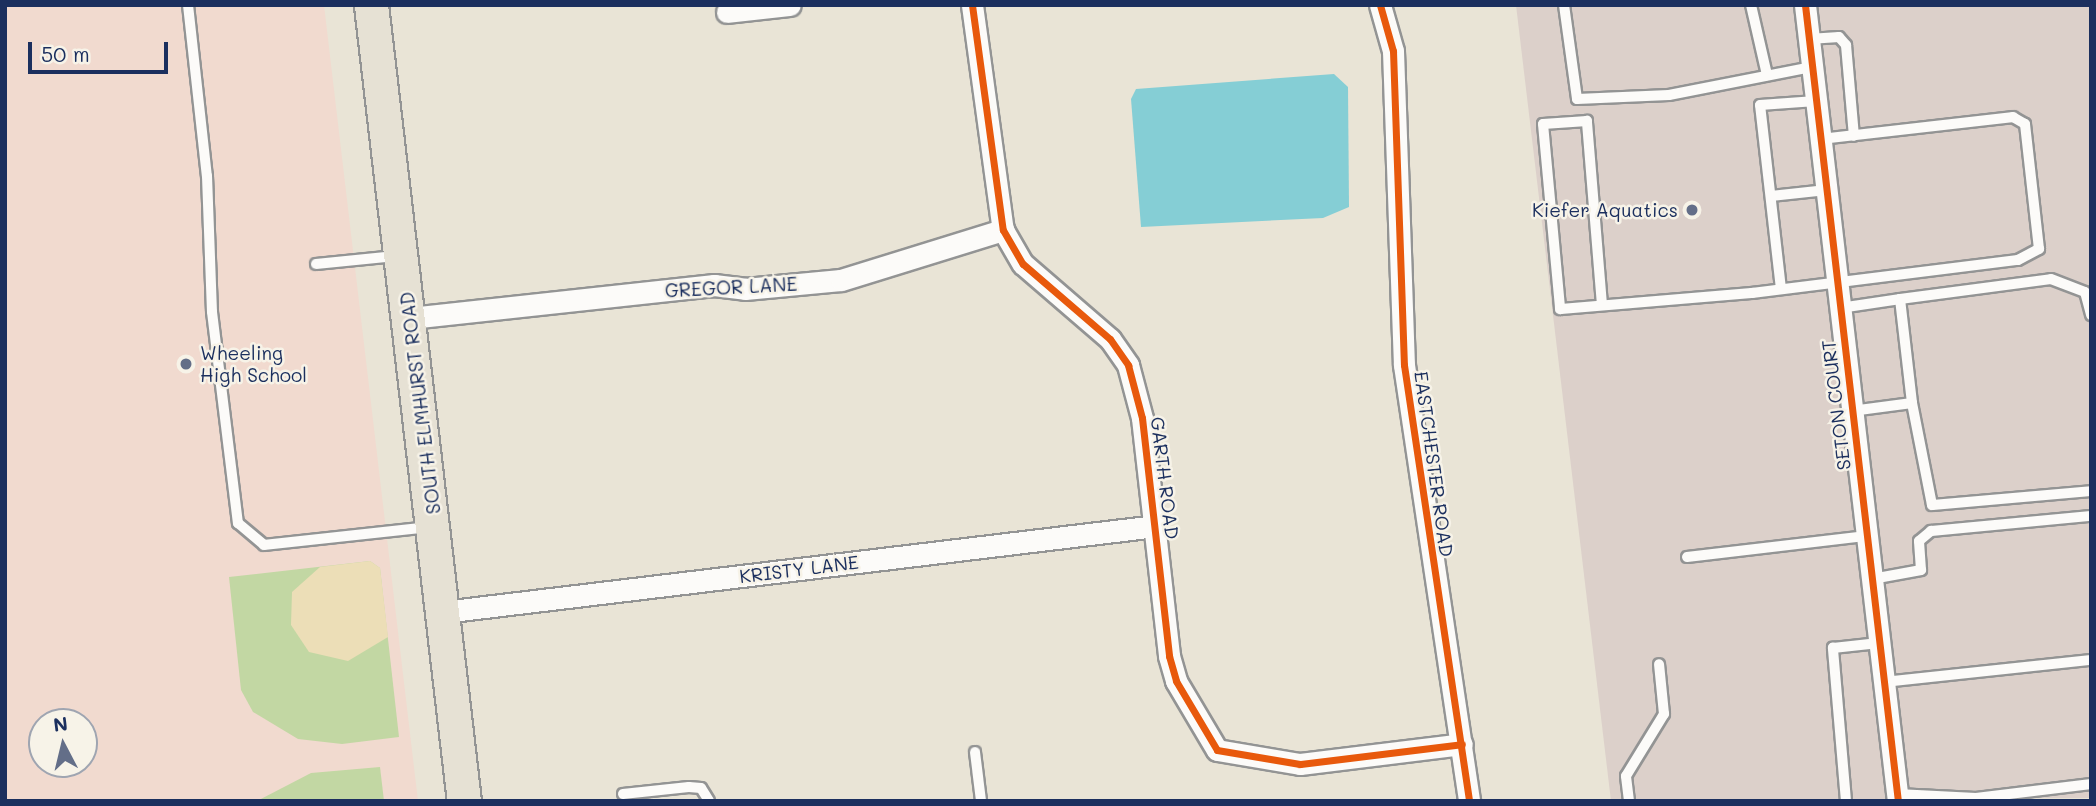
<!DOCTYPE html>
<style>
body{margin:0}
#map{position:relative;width:2096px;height:806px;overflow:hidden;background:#e9e4d6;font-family:Mali,sans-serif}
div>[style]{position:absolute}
.built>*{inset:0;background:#f1dacf}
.industrial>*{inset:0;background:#dcd0ca}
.green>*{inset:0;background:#c2d7a3}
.sand>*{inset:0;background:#ecdeb7}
.water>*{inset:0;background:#85ced5}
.roads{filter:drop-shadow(2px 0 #939494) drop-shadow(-2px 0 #939494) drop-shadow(0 2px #939494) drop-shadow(0 -2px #939494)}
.lane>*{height:10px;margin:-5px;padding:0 5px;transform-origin:5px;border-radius:5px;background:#fcfbf9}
.street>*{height:21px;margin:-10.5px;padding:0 10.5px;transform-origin:10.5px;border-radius:10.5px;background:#fcfbf9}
.primary>*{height:33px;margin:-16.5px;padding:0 16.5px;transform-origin:16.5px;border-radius:16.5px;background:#e6e1d4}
.cycleway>*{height:7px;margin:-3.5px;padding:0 3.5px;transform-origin:3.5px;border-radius:3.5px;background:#e8590c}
.dots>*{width:19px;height:19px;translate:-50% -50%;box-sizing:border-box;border:4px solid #f7f3e8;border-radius:50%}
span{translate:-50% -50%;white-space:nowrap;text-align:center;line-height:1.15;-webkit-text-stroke:5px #f7f3e8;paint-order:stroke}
.poi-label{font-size:19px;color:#1b2f5e}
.right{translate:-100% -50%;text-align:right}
.left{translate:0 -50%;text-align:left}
.street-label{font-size:19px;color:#1b2f5e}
.frame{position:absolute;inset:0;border:7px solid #1b2f5e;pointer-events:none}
.north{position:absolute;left:28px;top:708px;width:70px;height:70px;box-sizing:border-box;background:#f7f3e8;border:2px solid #9fa5b1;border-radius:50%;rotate:353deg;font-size:19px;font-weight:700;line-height:28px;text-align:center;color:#1b2f5e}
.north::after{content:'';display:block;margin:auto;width:24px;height:32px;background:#636e88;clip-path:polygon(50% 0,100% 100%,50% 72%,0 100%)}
.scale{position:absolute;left:28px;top:42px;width:140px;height:32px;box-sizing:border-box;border:4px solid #1b2f5e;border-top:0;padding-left:9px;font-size:21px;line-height:24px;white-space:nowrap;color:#1b2f5e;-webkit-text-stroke:5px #f7f3e8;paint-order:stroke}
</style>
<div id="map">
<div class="built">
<i style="clip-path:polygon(evenodd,5px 5px,324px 5px,418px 801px,5px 801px,5px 5px,42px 722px,84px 722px,84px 764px,42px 764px,42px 722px)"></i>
</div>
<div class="industrial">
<i style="clip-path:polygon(1516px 5px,2091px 5px,2091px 798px,1611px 801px)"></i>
</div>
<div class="green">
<i style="clip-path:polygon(370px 561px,380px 568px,399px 737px,342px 744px,298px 739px,253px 712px,241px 690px,229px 577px)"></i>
<i style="clip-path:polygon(380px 767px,384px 801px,257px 801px,311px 773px)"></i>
</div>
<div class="sand">
<i style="clip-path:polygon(370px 561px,380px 568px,388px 637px,348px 661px,309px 652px,291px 625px,292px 592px,320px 567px)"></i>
</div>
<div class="water">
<i style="clip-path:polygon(1334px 74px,1348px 87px,1349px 207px,1323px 218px,1141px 227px,1131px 99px,1136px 89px)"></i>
</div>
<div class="roads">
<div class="lane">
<i style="left:188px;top:5px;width:172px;rotate:83.7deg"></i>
<i style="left:207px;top:176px;width:136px;rotate:87.9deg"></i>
<i style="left:212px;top:312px;width:213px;rotate:83deg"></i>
<i style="left:238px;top:523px;width:34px;rotate:40deg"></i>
<i style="left:264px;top:545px;width:166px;rotate:-6.2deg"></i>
<i style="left:1564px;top:5px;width:95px;rotate:82.1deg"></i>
<i style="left:1577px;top:99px;width:92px;rotate:-2.5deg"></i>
<i style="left:1669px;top:95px;width:146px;rotate:-11.1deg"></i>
<i style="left:1751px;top:5px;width:72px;rotate:77.1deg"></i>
<i style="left:1809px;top:39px;width:30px;rotate:-4deg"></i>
<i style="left:1839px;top:37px;width:11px;rotate:49deg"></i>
<i style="left:1846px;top:45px;width:91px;rotate:85deg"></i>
<i style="left:1771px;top:196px;width:56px;rotate:-6.1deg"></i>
<i style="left:316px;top:264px;width:80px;rotate:-5.7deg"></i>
<i style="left:1781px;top:289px;width:185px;rotate:-96.5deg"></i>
<i style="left:1760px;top:105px;width:56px;rotate:-4.1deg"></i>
<i style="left:1900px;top:299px;width:152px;rotate:-7.5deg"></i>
<i style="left:2051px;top:279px;width:36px;rotate:21deg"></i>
<i style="left:2085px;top:292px;width:24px;rotate:75deg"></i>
<i style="left:1602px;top:305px;width:185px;rotate:-94.7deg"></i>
<i style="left:1587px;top:121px;width:44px;rotate:176.1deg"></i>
<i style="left:1543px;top:124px;width:186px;rotate:84.7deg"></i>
<i style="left:1560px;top:309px;width:193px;rotate:-4.8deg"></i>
<i style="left:1752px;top:293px;width:268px;rotate:-7.1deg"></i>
<i style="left:2018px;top:260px;width:24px;rotate:-28deg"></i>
<i style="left:2039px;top:249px;width:126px;rotate:-96.4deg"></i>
<i style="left:2025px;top:124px;width:14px;rotate:-150deg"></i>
<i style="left:2013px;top:117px;width:193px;rotate:173.5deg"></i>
<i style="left:1840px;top:308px;width:61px;rotate:-8.5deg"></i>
<i style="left:1900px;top:299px;width:105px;rotate:83.4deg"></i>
<i style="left:1912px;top:403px;width:61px;rotate:172.4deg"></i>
<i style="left:1912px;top:403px;width:104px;rotate:78.9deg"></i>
<i style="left:1932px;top:505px;width:160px;rotate:-5deg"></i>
<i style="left:1687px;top:557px;width:181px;rotate:-6.7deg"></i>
<i style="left:1872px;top:579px;width:50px;rotate:-10.4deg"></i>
<i style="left:1921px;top:570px;width:29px;rotate:-94deg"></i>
<i style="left:1919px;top:541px;width:16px;rotate:-40deg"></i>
<i style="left:1931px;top:531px;width:161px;rotate:-5.4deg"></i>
<i style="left:1884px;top:682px;width:208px;rotate:-6.1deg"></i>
<i style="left:975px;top:752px;width:49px;rotate:83deg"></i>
<i style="left:623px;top:794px;width:66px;rotate:-6.1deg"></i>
<i style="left:689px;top:787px;width:12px;rotate:5deg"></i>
<i style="left:701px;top:788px;width:15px;rotate:58deg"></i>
<i style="left:1897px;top:794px;width:79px;rotate:2.9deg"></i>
<i style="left:1976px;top:798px;width:116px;rotate:-6.9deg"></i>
<i style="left:1629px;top:801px;width:25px;rotate:-97deg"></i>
<i style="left:1626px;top:776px;width:73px;rotate:-58.5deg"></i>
<i style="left:1664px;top:714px;width:50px;rotate:-95.7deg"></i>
<i style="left:1846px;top:801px;width:154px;rotate:-94.9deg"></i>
<i style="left:1833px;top:648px;width:46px;rotate:-6.2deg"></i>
</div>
<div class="street">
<i style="left:972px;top:5px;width:227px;rotate:82.2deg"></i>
<i style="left:1003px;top:230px;width:39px;rotate:60deg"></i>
<i style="left:1023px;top:264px;width:115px;rotate:40.8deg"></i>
<i style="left:1110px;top:339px;width:32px;rotate:55deg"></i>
<i style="left:1128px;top:365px;width:55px;rotate:75.2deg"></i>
<i style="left:1142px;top:418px;width:240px;rotate:83.5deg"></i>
<i style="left:1169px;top:656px;width:26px;rotate:74deg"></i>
<i style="left:1176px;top:681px;width:80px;rotate:59.3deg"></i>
<i style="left:1217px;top:750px;width:84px;rotate:9.6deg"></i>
<i style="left:1300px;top:764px;width:163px;rotate:-7deg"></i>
<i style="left:1380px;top:5px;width:48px;rotate:74.2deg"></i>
<i style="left:1393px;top:51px;width:314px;rotate:88deg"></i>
<i style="left:1404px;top:365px;width:441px;rotate:81.5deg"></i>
<i style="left:1805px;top:5px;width:801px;rotate:83.34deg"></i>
<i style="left:727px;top:12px;width:63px;rotate:-6.3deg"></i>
<i style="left:410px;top:318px;width:306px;rotate:-6.2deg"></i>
<i style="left:714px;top:285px;width:31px;rotate:7deg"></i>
<i style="left:745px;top:289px;width:96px;rotate:-5.4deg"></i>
<i style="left:841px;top:280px;width:170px;rotate:-17.2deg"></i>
<i style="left:443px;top:612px;width:718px;rotate:-6.88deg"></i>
</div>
<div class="primary">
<i style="left:371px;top:5px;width:801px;rotate:83.34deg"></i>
</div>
</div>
<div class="cycleway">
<i style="left:972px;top:5px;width:227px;rotate:82.2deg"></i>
<i style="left:1003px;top:230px;width:39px;rotate:60deg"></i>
<i style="left:1023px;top:264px;width:115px;rotate:40.8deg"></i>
<i style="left:1110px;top:339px;width:32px;rotate:55deg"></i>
<i style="left:1128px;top:365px;width:55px;rotate:75.2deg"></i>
<i style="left:1142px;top:418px;width:240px;rotate:83.5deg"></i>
<i style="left:1169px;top:656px;width:26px;rotate:74deg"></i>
<i style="left:1176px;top:681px;width:80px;rotate:59.3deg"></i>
<i style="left:1217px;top:750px;width:84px;rotate:9.6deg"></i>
<i style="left:1300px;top:764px;width:163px;rotate:-7deg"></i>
<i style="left:1380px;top:5px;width:48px;rotate:74.2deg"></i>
<i style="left:1393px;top:51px;width:314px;rotate:88deg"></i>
<i style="left:1404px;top:365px;width:441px;rotate:81.5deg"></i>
<i style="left:1805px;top:5px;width:801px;rotate:83.34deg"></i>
</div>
<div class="dots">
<i style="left:1692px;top:210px;background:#636e88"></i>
<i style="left:186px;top:364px;background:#636e88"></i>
</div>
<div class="poi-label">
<span class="right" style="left:1678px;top:210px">Kiefer Aquatics</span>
<span class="left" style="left:200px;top:364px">Wheeling<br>High School</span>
</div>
<div class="street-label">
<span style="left:731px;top:287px;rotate:-3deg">GREGOR LANE</span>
<span style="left:420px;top:403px;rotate:-97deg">SOUTH ELMHURST ROAD</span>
<span style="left:1836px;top:405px;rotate:-97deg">SETON COURT</span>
<span style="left:1434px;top:464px;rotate:82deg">EASTCHESTER ROAD</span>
<span style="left:1165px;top:478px;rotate:83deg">GARTH ROAD</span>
<span style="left:799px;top:569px;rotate:-7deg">KRISTY LANE</span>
</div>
<div class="frame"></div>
<div class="north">N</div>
<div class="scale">50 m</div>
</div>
